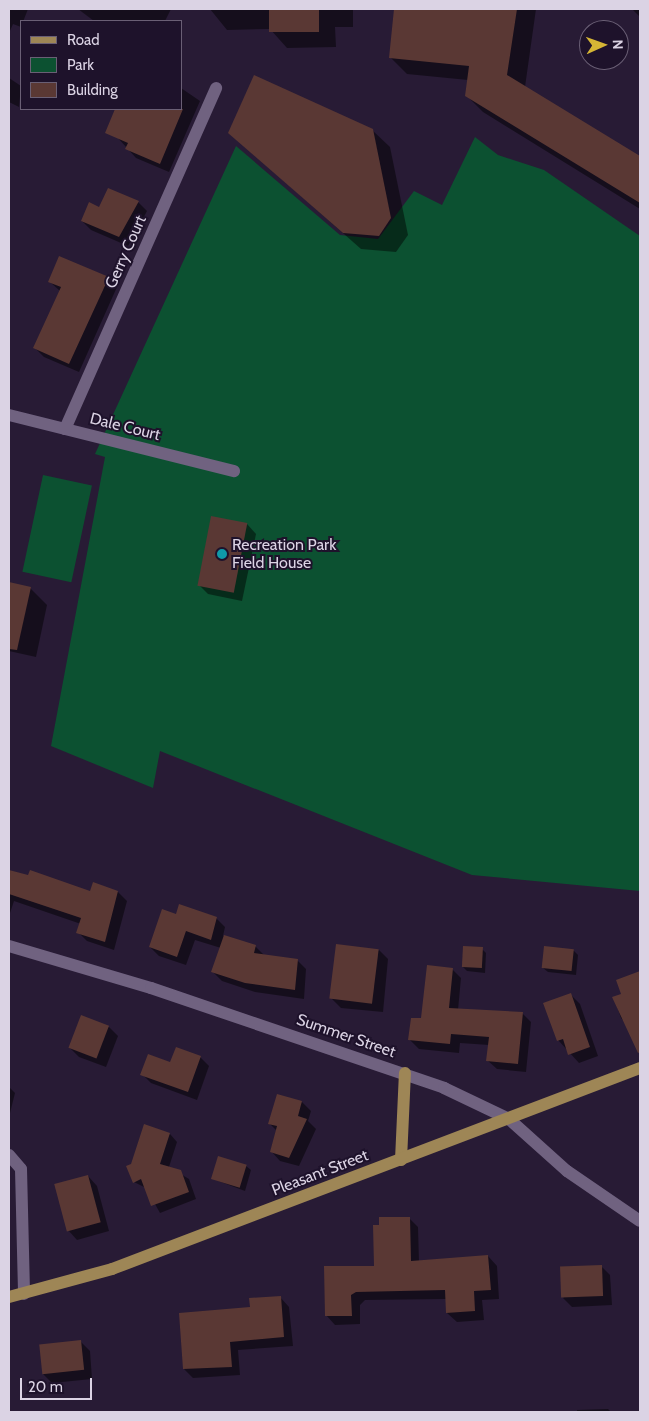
<!DOCTYPE html>
<style>
body{margin:0}
#map{position:relative;width:649px;height:1421px;overflow:hidden;background:#281b35;font-family:Cabin,sans-serif}
div>[style]{position:absolute}
.green>*{inset:0;background:#0c5131;transform-origin:0 0}
.shadow>*{inset:0;background:#0007}
.building>*{inset:0;background:#5a3834;transform-origin:0 0}
.minor>*{height:12px;margin:-6px;padding:0 6px;transform-origin:6px;border-radius:6px;background:#706280}
.major>*{height:12px;margin:-6px;padding:0 6px;transform-origin:6px;border-radius:6px;background:#9e8656}
.dots>*{width:14px;height:14px;translate:-50% -50%;box-sizing:border-box;border:2px solid #1e122b;border-radius:50%}
span{translate:-50% -50%;white-space:nowrap;text-align:center;line-height:1.15;-webkit-text-stroke:4px #1e122b;paint-order:stroke}
.street-label{font-size:16px;color:#dbd3e4}
.poi-label{font-size:16px;color:#dbd3e4}
.left{translate:0 -50%;text-align:left}
.frame{position:absolute;inset:0;border:10px solid #dbd3e4;pointer-events:none}
.legend{position:absolute;left:20px;top:20px;width:162px;height:90px;box-sizing:border-box;background:#1e122b;border:1px solid #6a5f75;margin:0;padding:6px 9px;list-style:none;font-size:15px;color:#dbd3e4}
.legend li{display:flex;align-items:center;gap:10px;height:25px}
.legend b{width:25px;border:1px solid #6a5f75}
.north{position:absolute;left:579px;top:20px;width:50px;height:50px;box-sizing:border-box;background:#1e122b;border:1px solid #6a5f75;border-radius:50%;rotate:88deg;font-size:14px;font-weight:700;line-height:20px;text-align:center;color:#dbd3e4}
.north::after{content:'';display:block;margin:auto;width:18px;height:22px;background:#d5b535;clip-path:polygon(50% 0,100% 100%,50% 72%,0 100%)}
.scale{position:absolute;left:20px;top:1378px;width:72px;height:22px;box-sizing:border-box;border:2px solid #dbd3e4;border-top:0;padding-left:6px;font-size:15px;line-height:18px;white-space:nowrap;color:#dbd3e4;-webkit-text-stroke:4px #1e122b;paint-order:stroke}
</style>
<div id="map">
<div class="green">
<i style="clip-path:polygon(475px 137px,498px 155px,544px 170px,640px 236px,640px 891px,472px 875px,160px 751px,153px 788px,51px 746px,105px 457px,95px 454px,236px 146px,340px 235px,378px 239px,414px 191px,442px 205px)"></i>
<i style="left:43px;top:475px;width:50px;height:99px;rotate:12deg"></i>
</div>
<div class="shadow">
<i style="clip-path:polygon(9px 9px,28px 9px,21px 27px,13px 24px,9px 33px)"></i>
<i style="clip-path:polygon(78px 9px,171px 9px,165px 21px,94px 21px)"></i>
<i style="clip-path:polygon(210px 9px,353px 9px,353px 27px,335px 27px,336px 47px,287px 48px,270px 29px,227px 30px)"></i>
<i style="clip-path:polygon(395px 9px,536px 9px,525px 87px,640px 158px,640px 209px,483px 112px,466px 95px,468px 80px,407px 74px,390px 57px)"></i>
<i style="clip-path:polygon(632px 9px,640px 9px,640px 17px)"></i>
<i style="clip-path:polygon(9px 78px,21px 86px,19px 107px,9px 102px)"></i>
<i style="clip-path:polygon(181px 88px,200px 101px,169px 172px,136px 158px,117px 137px,129px 109px,181px 109px)"></i>
<i style="clip-path:polygon(372px 130px,390px 147px,408px 235px,396px 252px,361px 249px,229px 132px)"></i>
<i style="clip-path:polygon(138px 202px,147px 211px,128px 246px,91px 230px,82px 221px,100px 208px)"></i>
<i style="clip-path:polygon(108px 278px,117px 287px,79px 372px,44px 357px,35px 348px,60px 291px,50px 282px)"></i>
<i style="clip-path:polygon(247px 524px,256px 534px,242px 601px,208px 594px,199px 585px)"></i>
<i style="clip-path:polygon(9px 583px,30px 588px,47px 605px,36px 657px,9px 651px)"></i>
<i style="clip-path:polygon(9px 872px,91px 892px,118px 892px,127px 901px,114px 950px,87px 941px,78px 932px,81px 924px,14px 901px,9px 916px)"></i>
<i style="clip-path:polygon(177px 915px,216px 918px,225px 927px,223px 936px,256px 947px,265px 956px,297px 960px,306px 969px,304px 999px,255px 992px,222px 981px,213px 972px,221px 948px,195px 940px,186px 965px,159px 956px,150px 947px)"></i>
<i style="clip-path:polygon(545px 947px,574px 951px,578px 955px,576px 975px,548px 972px,543px 968px)"></i>
<i style="clip-path:polygon(482px 949px,486px 953px,485px 973px,467px 971px,463px 967px)"></i>
<i style="clip-path:polygon(379px 950px,388px 959px,383px 1012px,341px 1008px,332px 999px)"></i>
<i style="clip-path:polygon(452px 969px,461px 978px,458px 1010px,522px 1013px,531px 1022px,526px 1072px,497px 1069px,487px 1060px,489px 1045px,460px 1043px,459px 1053px,419px 1049px,410px 1040px)"></i>
<i style="clip-path:polygon(640px 973px,640px 1039px,621px 1018px,614px 998px,622px 995px)"></i>
<i style="clip-path:polygon(571px 995px,580px 1004px,598px 1056px,579px 1063px,558px 1040px)"></i>
<i style="clip-path:polygon(109px 1027px,118px 1036px,106px 1067px,79px 1057px,70px 1048px)"></i>
<i style="clip-path:polygon(200px 1057px,209px 1066px,197px 1100px,151px 1083px,142px 1074px)"></i>
<i style="clip-path:polygon(9px 1087px,15px 1093px,9px 1117px)"></i>
<i style="clip-path:polygon(302px 1102px,311px 1111px,308px 1121px,316px 1129px,299px 1166px,280px 1161px,271px 1151px,277px 1131px,269px 1123px)"></i>
<i style="clip-path:polygon(170px 1134px,177px 1142px,169px 1167px,189px 1179px,196px 1199px,160px 1213px,146px 1188px,134px 1182px,132px 1164px)"></i>
<i style="clip-path:polygon(246px 1166px,251px 1170px,245px 1191px,213px 1179px)"></i>
<i style="clip-path:polygon(88px 1176px,97px 1186px,109px 1231px,77px 1240px,68px 1230px)"></i>
<i style="clip-path:polygon(409px 1218px,418px 1227px,419px 1262px,488px 1256px,497px 1266px,499px 1299px,482px 1300px,484px 1320px,457px 1322px,447px 1313px,446px 1299px,365px 1300px,360px 1305px,360px 1324px,335px 1325px,326px 1315px,375px 1267px)"></i>
<i style="clip-path:polygon(601px 1266px,610px 1275px,612px 1305px,572px 1307px,563px 1298px)"></i>
<i style="clip-path:polygon(280px 1297px,289px 1307px,293px 1346px,238px 1350px,240px 1375px,193px 1378px,184px 1369px,251px 1309px)"></i>
<i style="clip-path:polygon(81px 1342px,90px 1351px,92px 1379px,52px 1383px,43px 1374px)"></i>
<i style="clip-path:polygon(608px 1409px,611px 1412px,577px 1412px,577px 1410px)"></i>
</div>
<div class="building">
<i style="left:269px;top:9px;width:50px;height:23px"></i>
<i style="clip-path:polygon(394px 9px,517px 9px,507px 75px,640px 156px,640px 203px,465px 96px,469px 66px,389px 58px)"></i>
<i style="clip-path:polygon(254px 75px,373px 129px,391px 218px,379px 236px,343px 233px,228px 133px)"></i>
<i style="clip-path:polygon(115px 109px,183px 109px,160px 164px,125px 149px,128px 143px,105px 133px)"></i>
<i style="clip-path:polygon(108px 188px,139px 201px,119px 237px,81px 221px,89px 202px,99px 207px)"></i>
<i style="clip-path:polygon(59px 256px,109px 277px,69px 364px,33px 348px,61px 287px,48px 282px)"></i>
<i style="left:211px;top:516px;width:37px;height:71px;rotate:11deg"></i>
<i style="clip-path:polygon(9px 582px,31px 587px,17px 650px,9px 649px)"></i>
<i style="clip-path:polygon(9px 870px,28px 875px,30px 870px,90px 891px,93px 882px,118px 891px,105px 942px,76px 933px,81px 918px,9px 894px)"></i>
<i style="clip-path:polygon(179px 904px,217px 917px,211px 940px,186px 931px,177px 957px,149px 947px,162px 909px,176px 914px)"></i>
<i style="clip-path:polygon(224px 935px,256px 945px,254px 953px,298px 959px,295px 990px,245px 983px,211px 972px)"></i>
<i style="left:336px;top:944px;width:43px;height:55px;rotate:7deg"></i>
<i style="left:463px;top:946px;width:20px;height:21px;rotate:3deg"></i>
<i style="left:544px;top:946px;width:30px;height:22px;rotate:6deg"></i>
<i style="clip-path:polygon(427px 965px,453px 968px,449px 1008px,523px 1012px,518px 1064px,486px 1061px,489px 1037px,451px 1034px,450px 1044px,408px 1040px,411px 1018px,421px 1018px)"></i>
<i style="clip-path:polygon(640px 971px,640px 1052px,638px 1053px,612px 997px,621px 994px,616px 980px)"></i>
<i style="clip-path:polygon(571px 993px,590px 1047px,568px 1055px,563px 1039px,557px 1041px,543px 1003px)"></i>
<i style="left:81px;top:1015px;width:30px;height:35px;rotate:21deg"></i>
<i style="clip-path:polygon(176px 1047px,201px 1056px,188px 1092px,140px 1075px,148px 1054px,170px 1062px)"></i>
<i style="clip-path:polygon(277px 1094px,302px 1101px,298px 1116px,307px 1119px,289px 1158px,270px 1152px,277px 1126px,268px 1124px)"></i>
<i style="clip-path:polygon(144px 1124px,170px 1133px,160px 1164px,181px 1170px,189px 1192px,151px 1206px,141px 1179px,133px 1183px,126px 1166px,131px 1164px)"></i>
<i style="left:218px;top:1156px;width:30px;height:24px;rotate:17deg"></i>
<i style="left:88px;top:1175px;width:49px;height:35px;rotate:75deg"></i>
<i style="clip-path:polygon(379px 1217px,410px 1217px,411px 1261px,488px 1255px,491px 1290px,474px 1291px,475px 1311px,446px 1313px,445px 1290px,356px 1292px,351px 1295px,352px 1316px,325px 1316px,324px 1266px,374px 1266px,373px 1225px,379px 1225px)"></i>
<i style="left:602px;top:1265px;width:31px;height:42px;rotate:88deg"></i>
<i style="clip-path:polygon(281px 1296px,284px 1337px,230px 1342px,232px 1367px,183px 1369px,179px 1313px,250px 1307px,249px 1298px)"></i>
<i style="left:81px;top:1340px;width:30px;height:42px;rotate:84deg"></i>
</div>
<div class="minor">
<i style="left:9px;top:415px;width:232px;rotate:14deg"></i>
<i style="left:65px;top:429px;width:373px;rotate:-66.1deg"></i>
<i style="left:9px;top:946px;width:148px;rotate:16.5deg"></i>
<i style="left:151px;top:988px;width:310px;rotate:18.8deg"></i>
<i style="left:444px;top:1088px;width:72px;rotate:25.5deg"></i>
<i style="left:509px;top:1119px;width:78px;rotate:41.9deg"></i>
<i style="left:567px;top:1171px;width:88px;rotate:34.4deg"></i>
<i style="left:9px;top:1155px;width:18px;rotate:49deg"></i>
<i style="left:21px;top:1169px;width:125px;rotate:88.6deg"></i>
</div>
<div class="major">
<i style="left:401px;top:1160px;width:87px;rotate:-87.4deg"></i>
<i style="left:9px;top:1297px;width:107px;rotate:-15.2deg"></i>
<i style="left:112px;top:1269px;width:565px;rotate:-20.84deg"></i>
</div>
<div class="dots">
<i style="left:222px;top:554px;background:#0f9aa8"></i>
</div>
<div class="street-label">
<span style="left:126px;top:252px;rotate:-66deg">Gerry Court</span>
<span style="left:125px;top:427px;rotate:14deg">Dale Court</span>
<span style="left:346px;top:1036px;rotate:19deg">Summer Street</span>
<span style="left:320px;top:1173px;rotate:-21deg">Pleasant Street</span>
</div>
<div class="poi-label">
<span class="left" style="left:232px;top:554px">Recreation Park<br>Field House</span>
</div>
<div class="frame"></div>
<ul class="legend">
<li><b style="height:6px;background:#9e8656"></b>Road</li>
<li><b style="height:14px;background:#0c5131"></b>Park</li>
<li><b style="height:14px;background:#5a3834"></b>Building</li>
</ul>
<div class="north">N</div>
<div class="scale">20 m</div>
</div>
